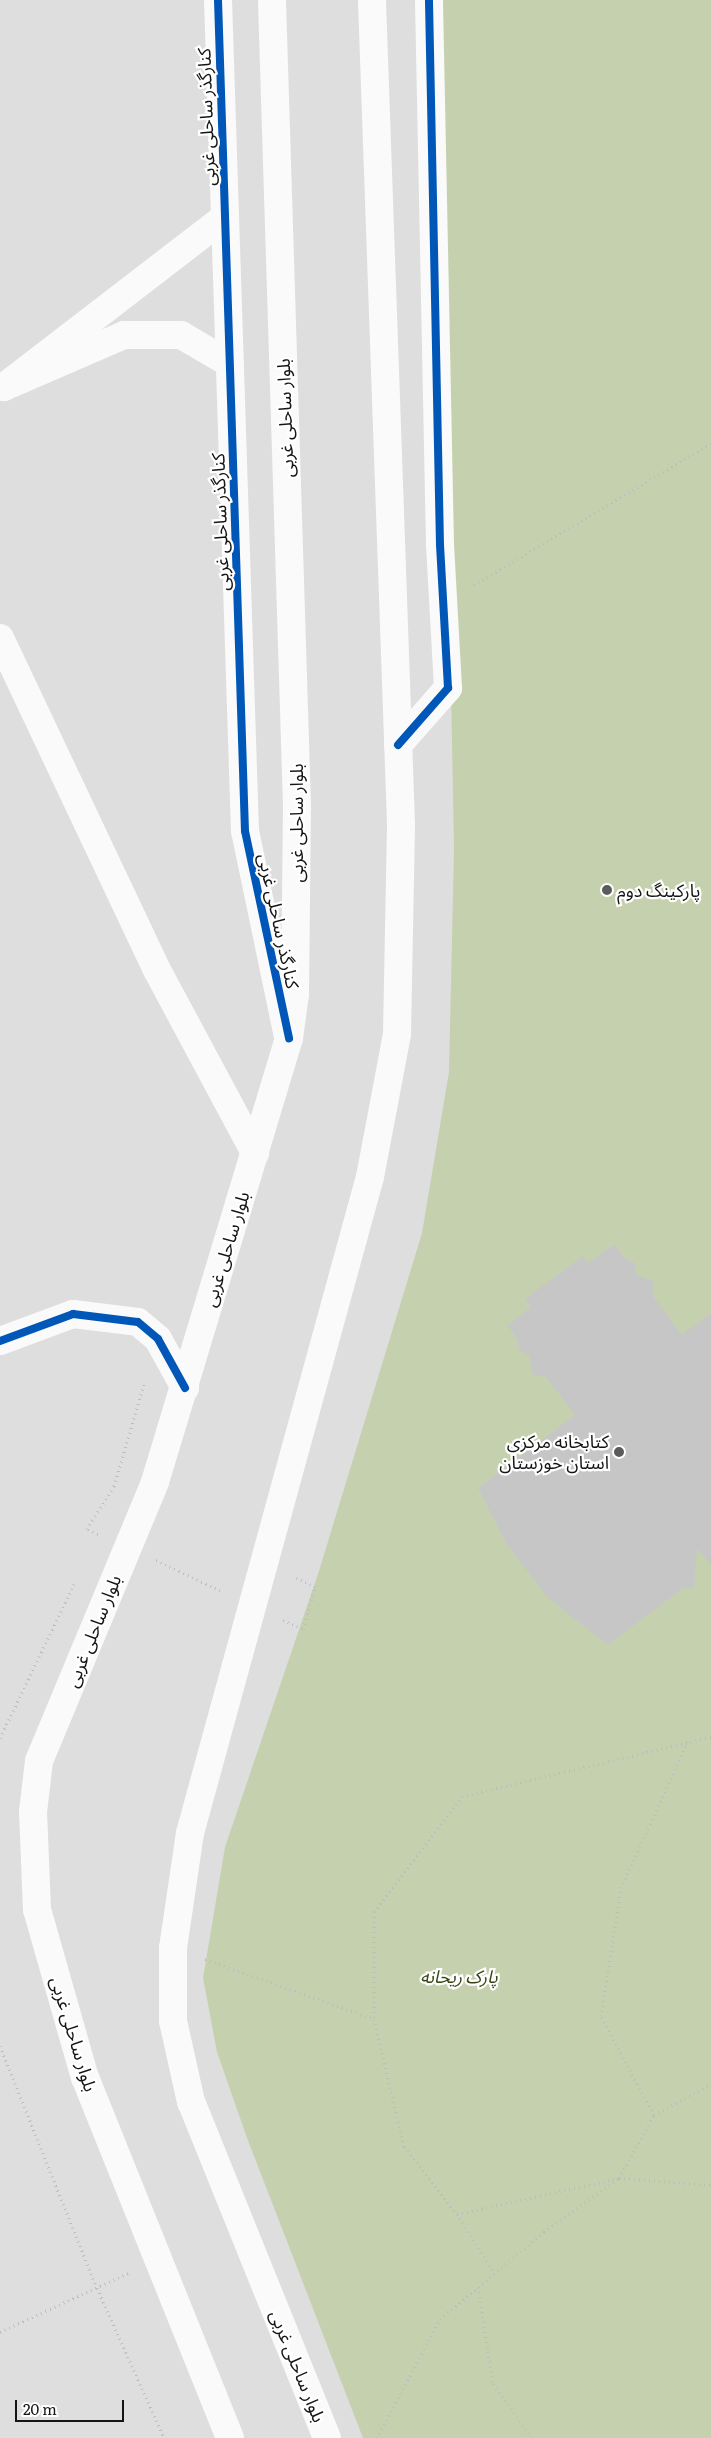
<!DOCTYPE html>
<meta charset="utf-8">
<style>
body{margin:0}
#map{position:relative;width:711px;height:2438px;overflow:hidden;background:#dededf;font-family:Literata,"Noto Sans Arabic",serif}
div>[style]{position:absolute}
.green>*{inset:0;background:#c5d1ae}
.building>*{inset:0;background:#c6c6c7}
.path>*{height:3px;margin-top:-1.5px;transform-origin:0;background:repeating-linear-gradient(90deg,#bcbdbd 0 1px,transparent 0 5px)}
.minor>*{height:28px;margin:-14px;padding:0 14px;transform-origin:14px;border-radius:14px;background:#fafafa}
.major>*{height:28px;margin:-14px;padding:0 14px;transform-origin:14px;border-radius:14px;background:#fafafa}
.cycleway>*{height:8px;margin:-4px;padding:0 4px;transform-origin:4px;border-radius:4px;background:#0057b8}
.dots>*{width:14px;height:14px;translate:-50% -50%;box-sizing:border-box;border:2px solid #fff;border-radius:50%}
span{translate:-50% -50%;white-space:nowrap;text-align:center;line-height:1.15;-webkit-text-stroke:4.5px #fff;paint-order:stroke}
.street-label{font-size:18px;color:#131414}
.poi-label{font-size:18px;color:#131414}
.left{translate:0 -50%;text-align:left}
.right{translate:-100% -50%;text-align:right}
.park-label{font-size:18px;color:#374613;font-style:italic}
.scale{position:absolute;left:15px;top:2400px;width:109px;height:22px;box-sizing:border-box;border:2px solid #131414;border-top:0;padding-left:6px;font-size:15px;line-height:18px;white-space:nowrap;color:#131414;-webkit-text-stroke:4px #fff;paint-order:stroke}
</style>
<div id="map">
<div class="green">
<i style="clip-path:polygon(438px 0,711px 0,711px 2438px,363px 2438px,247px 2138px,217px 2052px,203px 1978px,225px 1847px,319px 1571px,422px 1233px,449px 1072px,454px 849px)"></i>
</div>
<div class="building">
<i style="clip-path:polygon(614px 1244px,625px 1259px,635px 1263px,636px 1274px,654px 1282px,653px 1296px,682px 1335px,711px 1313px,711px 1565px,697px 1548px,694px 1589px,684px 1587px,608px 1645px,547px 1597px,506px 1543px,478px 1488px,575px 1415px,546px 1377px,533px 1375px,529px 1355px,519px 1351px,518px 1340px,507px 1325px,531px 1307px,525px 1299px,583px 1256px,588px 1263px)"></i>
</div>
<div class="path">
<i style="left:474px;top:585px;width:276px;rotate:-30.9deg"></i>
<i style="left:98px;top:1534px;width:12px;rotate:-156deg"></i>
<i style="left:87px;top:1529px;width:51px;rotate:-57.9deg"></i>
<i style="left:114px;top:1486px;width:106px;rotate:-73.6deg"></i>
<i style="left:156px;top:1560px;width:74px;rotate:25.5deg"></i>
<i style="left:283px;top:1620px;width:22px;rotate:24deg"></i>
<i style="left:303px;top:1629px;width:44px;rotate:-74.1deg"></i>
<i style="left:315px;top:1587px;width:22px;rotate:-153deg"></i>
<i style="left:711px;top:1737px;width:255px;rotate:166.6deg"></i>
<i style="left:463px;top:1796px;width:146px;rotate:127.5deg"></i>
<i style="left:374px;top:1912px;width:107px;rotate:90deg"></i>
<i style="left:374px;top:2019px;width:131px;rotate:76.8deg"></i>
<i style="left:404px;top:2147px;width:85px;rotate:51.7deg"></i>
<i style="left:457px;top:2214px;width:166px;rotate:-12.5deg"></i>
<i style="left:619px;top:2178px;width:92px;rotate:4.4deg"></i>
<i style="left:0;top:1738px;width:171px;rotate:-64.3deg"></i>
<i style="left:205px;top:1959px;width:179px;rotate:19.5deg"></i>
<i style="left:0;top:2046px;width:261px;rotate:68.2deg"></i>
<i style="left:97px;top:2288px;width:164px;rotate:65.9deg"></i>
<i style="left:654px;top:2115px;width:112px;rotate:-118.2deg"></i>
<i style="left:601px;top:2016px;width:130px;rotate:-81.1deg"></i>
<i style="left:621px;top:1888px;width:162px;rotate:-65.5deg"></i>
<i style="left:457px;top:2214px;width:70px;rotate:57.9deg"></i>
<i style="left:478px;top:2287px;width:98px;rotate:81.2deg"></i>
<i style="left:493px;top:2384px;width:67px;rotate:54.2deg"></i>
<i style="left:0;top:2332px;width:141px;rotate:-24.7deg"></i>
<i style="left:377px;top:2438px;width:135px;rotate:-62.1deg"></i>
<i style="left:440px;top:2319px;width:136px;rotate:-39.9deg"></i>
<i style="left:544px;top:2232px;width:92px;rotate:-35.8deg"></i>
<i style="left:619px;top:2178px;width:72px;rotate:-60.9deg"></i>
<i style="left:654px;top:2115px;width:65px;rotate:-28.5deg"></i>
</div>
<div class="minor">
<i style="left:218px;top:0;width:831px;rotate:88.14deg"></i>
<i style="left:245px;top:831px;width:209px;rotate:78.2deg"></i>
<i style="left:225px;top:217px;width:279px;rotate:142.4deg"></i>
<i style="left:4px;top:387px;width:131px;rotate:-23.4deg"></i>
<i style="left:124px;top:335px;width:57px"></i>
<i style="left:181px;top:335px;width:56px;rotate:30.3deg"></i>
<i style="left:0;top:638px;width:367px;rotate:64.7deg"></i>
<i style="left:157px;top:970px;width:208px;rotate:61.8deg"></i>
<i style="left:398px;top:745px;width:76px;rotate:-48.7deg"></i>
<i style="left:448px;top:688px;width:143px;rotate:-93.2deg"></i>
<i style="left:440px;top:545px;width:545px;rotate:-91.16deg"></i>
<i style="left:0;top:1341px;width:78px;rotate:-20.3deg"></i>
<i style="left:73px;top:1314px;width:65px;rotate:7deg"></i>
<i style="left:138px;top:1322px;width:26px;rotate:40deg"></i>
<i style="left:158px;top:1339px;width:56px;rotate:61.1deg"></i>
</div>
<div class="major">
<i style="left:230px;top:2438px;width:388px;rotate:-111.9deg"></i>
<i style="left:85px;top:2078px;width:175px;rotate:-105.9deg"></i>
<i style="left:37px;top:1910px;width:98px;rotate:-92.3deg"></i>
<i style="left:33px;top:1812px;width:51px;rotate:-83.3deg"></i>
<i style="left:39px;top:1761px;width:302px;rotate:-67.4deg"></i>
<i style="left:155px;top:1482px;width:464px;rotate:-73.2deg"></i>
<i style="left:289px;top:1038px;width:44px;rotate:-82.2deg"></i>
<i style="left:295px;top:994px;width:188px;rotate:-89.4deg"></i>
<i style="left:297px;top:806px;width:806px;rotate:-91.78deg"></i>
<i style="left:327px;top:2438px;width:362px;rotate:-112deg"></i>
<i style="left:191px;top:2102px;width:83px;rotate:-102.5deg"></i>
<i style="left:173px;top:2021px;width:73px;rotate:-90deg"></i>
<i style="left:173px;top:1948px;width:116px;rotate:-81.6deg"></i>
<i style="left:190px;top:1833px;width:680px;rotate:-74.66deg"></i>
<i style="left:370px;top:1177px;width:146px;rotate:-79.3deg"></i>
<i style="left:397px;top:1034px;width:210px;rotate:-88.9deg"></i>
<i style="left:401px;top:824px;width:825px;rotate:-92.02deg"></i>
</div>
<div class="cycleway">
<i style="left:218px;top:0;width:831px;rotate:88.14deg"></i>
<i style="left:245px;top:831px;width:212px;rotate:78deg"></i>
<i style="left:398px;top:745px;width:76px;rotate:-48.7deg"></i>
<i style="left:448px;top:688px;width:143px;rotate:-93.2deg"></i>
<i style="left:440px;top:545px;width:545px;rotate:-91.16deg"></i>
<i style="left:0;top:1341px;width:78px;rotate:-20.3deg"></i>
<i style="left:73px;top:1314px;width:65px;rotate:7deg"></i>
<i style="left:138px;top:1322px;width:26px;rotate:40deg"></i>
<i style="left:158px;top:1339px;width:56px;rotate:61.1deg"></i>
</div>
<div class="dots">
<i style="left:607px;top:890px;background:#5a5b5b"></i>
<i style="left:619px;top:1452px;background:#5a5b5b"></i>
</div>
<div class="street-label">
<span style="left:206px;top:117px;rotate:-92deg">کنارگذر ساحلی غربی</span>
<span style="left:285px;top:418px;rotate:-92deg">بلوار ساحلی غربی</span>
<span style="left:220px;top:522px;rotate:-92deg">کنارگذر ساحلی غربی</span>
<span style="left:296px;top:823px;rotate:-90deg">بلوار ساحلی غربی</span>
<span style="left:279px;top:921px;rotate:78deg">کنارگذر ساحلی غربی</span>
<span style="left:226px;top:1249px;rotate:-73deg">بلوار ساحلی غربی</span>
<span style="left:93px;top:1631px;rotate:-68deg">بلوار ساحلی غربی</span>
<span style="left:74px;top:2034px;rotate:73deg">بلوار ساحلی غربی</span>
<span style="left:298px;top:2366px;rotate:68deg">بلوار ساحلی غربی</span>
</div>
<div class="poi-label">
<span class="left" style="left:617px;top:890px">پارکینگ دوم</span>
<span class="right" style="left:609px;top:1452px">کتابخانه مرکزی<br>استان خوزستان</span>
</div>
<div class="park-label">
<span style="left:459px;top:1976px">پارک ریحانه</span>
</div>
<div class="scale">20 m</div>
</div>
